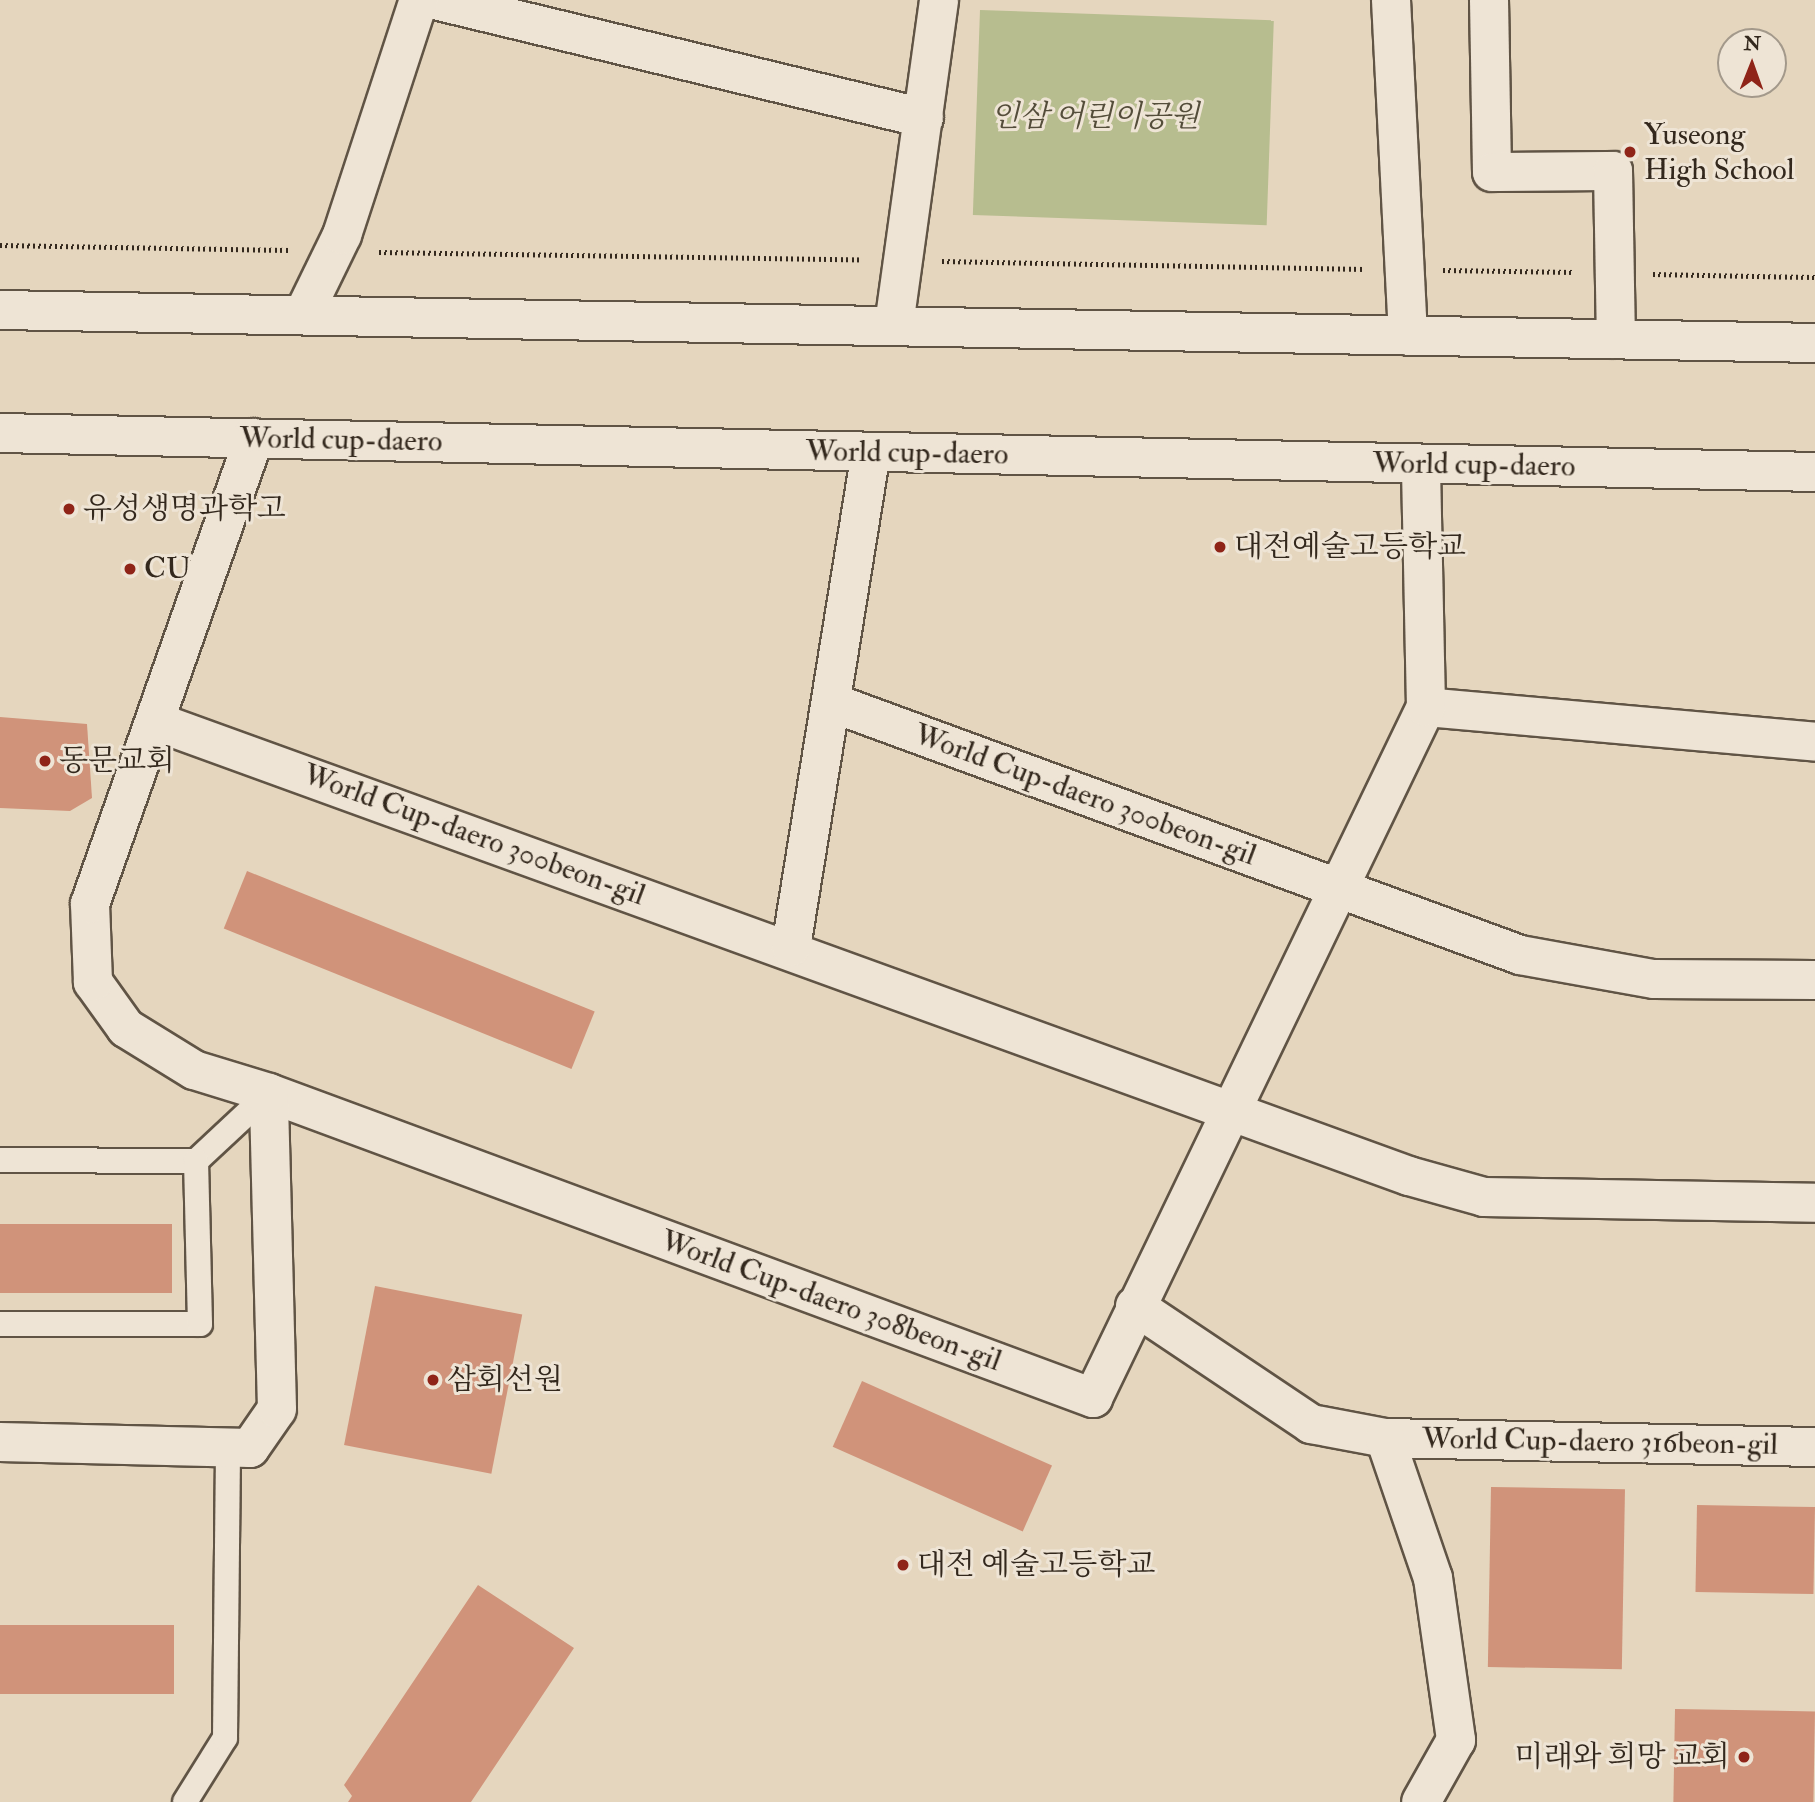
<!DOCTYPE html>
<meta charset="utf-8">
<style>
body{margin:0}
#map{position:relative;width:1815px;height:1802px;overflow:hidden;background:#e5d6be;font-family:"IM FELL Double Pica","Noto Serif KR",serif}
div>[style]{position:absolute}
.green>*{inset:0;background:#b7bd8f;transform-origin:0 0}
.building>*{inset:0;background:#d0937a;transform-origin:0 0}
.path>*{height:4.5px;margin-top:-2.25px;transform-origin:0;background:repeating-linear-gradient(90deg,#33281d 0 2px,transparent 0 5.5px)}
.roads{filter:drop-shadow(2px 0 #605445) drop-shadow(-2px 0 #605445) drop-shadow(0 2px #605445) drop-shadow(0 -2px #605445)}
.lane>*{height:24px;margin:-12px;padding:0 12px;transform-origin:12px;border-radius:12px;background:#eee4d5}
.street>*{height:38px;margin:-19px;padding:0 19px;transform-origin:19px;border-radius:19px;background:#eee4d5}
.secondary>*{height:38px;margin:-19px;padding:0 19px;transform-origin:19px;border-radius:19px;background:#eee4d5}
.dots>*{width:19px;height:19px;translate:-50% -50%;box-sizing:border-box;border:4px solid #eee4d5;border-radius:50%}
span{translate:-50% -50%;white-space:nowrap;text-align:center;line-height:1.15;-webkit-text-stroke:6px #eee4d5;paint-order:stroke}
.park-label{font-size:30px;color:#544d3a;font-style:italic}
.poi-label{font-size:30px;color:#33281d}
.left{translate:0 -50%;text-align:left}
.right{translate:-100% -50%;text-align:right}
.street-label{font-size:30px;color:#33281d}
.north{position:absolute;left:1717px;top:28px;width:70px;height:70px;box-sizing:border-box;background:#eee4d5;border:2px solid #a3998b;border-radius:50%;rotate:1deg;font-size:19px;font-weight:700;line-height:28px;text-align:center;color:#33281d}
.north::after{content:'';display:block;margin:auto;width:24px;height:32px;background:#8f2418;clip-path:polygon(50% 0,100% 100%,50% 72%,0 100%)}
</style>
<div id="map">
<div class="green">
<i style="left:980px;top:10px;width:294px;height:205px;rotate:2deg"></i>
</div>
<div class="building">
<i style="clip-path:polygon(0 717px,87px 724px,92px 798px,70px 811px,0 808px)"></i>
<i style="left:247px;top:871px;width:375px;height:62px;rotate:22deg"></i>
<i style="left:0;top:1224px;width:172px;height:69px"></i>
<i style="left:375px;top:1286px;width:150px;height:162px;rotate:11deg"></i>
<i style="left:862px;top:1381px;width:208px;height:72px;rotate:24deg"></i>
<i style="left:1491px;top:1487px;width:134px;height:180px;rotate:1deg"></i>
<i style="left:1697px;top:1505px;width:118px;height:87px;rotate:1deg"></i>
<i style="clip-path:polygon(478px 1585px,574px 1648px,471px 1802px,348px 1802px,352px 1796px,344px 1785px)"></i>
<i style="left:0;top:1625px;width:174px;height:69px"></i>
<i style="left:1675px;top:1709px;width:140px;height:93px;rotate:1deg"></i>
</div>
<div class="path">
<i style="left:0;top:245px;width:290px;rotate:1deg"></i>
<i style="left:379px;top:252px;width:484px;rotate:0.9deg"></i>
<i style="left:942px;top:261px;width:422px;rotate:1.1deg"></i>
<i style="left:1443px;top:270px;width:131px;rotate:0.9deg"></i>
<i style="left:1653px;top:274px;width:162px;rotate:1.1deg"></i>
</div>
<div class="roads">
<div class="lane">
<i style="left:0;top:1160px;width:196px;rotate:0.3deg"></i>
<i style="left:196px;top:1161px;width:100px;rotate:-43deg"></i>
<i style="left:0;top:1324px;width:200px"></i>
<i style="left:200px;top:1324px;width:163px;rotate:-91.4deg"></i>
<i style="left:185px;top:1802px;width:75px;rotate:-58deg"></i>
<i style="left:225px;top:1738px;width:290px;rotate:-89.4deg"></i>
</div>
<div class="street">
<i style="left:435px;top:0;width:503px;rotate:13.57deg"></i>
<i style="left:1391px;top:0;width:336px;rotate:87.1deg"></i>
<i style="left:1489px;top:0;width:172px;rotate:89deg"></i>
<i style="left:1492px;top:172px;width:121px;rotate:-0.5deg"></i>
<i style="left:1613px;top:171px;width:168px;rotate:89deg"></i>
<i style="left:304px;top:313px;width:87px;rotate:-64deg"></i>
<i style="left:342px;top:235px;width:247px;rotate:-71.9deg"></i>
<i style="left:894px;top:325px;width:328px;rotate:-82.1deg"></i>
<i style="left:833px;top:703px;width:732px;rotate:20.14deg"></i>
<i style="left:1520px;top:955px;width:136px;rotate:10.2deg"></i>
<i style="left:1654px;top:979px;width:161px;rotate:0.4deg"></i>
<i style="left:1426px;top:707px;width:391px;rotate:5.1deg"></i>
<i style="left:157px;top:722px;width:1332px;rotate:19.93deg"></i>
<i style="left:1409px;top:1176px;width:78px;rotate:15.6deg"></i>
<i style="left:1484px;top:1197px;width:331px;rotate:1deg"></i>
<i style="left:791px;top:947px;width:501px;rotate:-80.82deg"></i>
<i style="left:269px;top:1093px;width:879px;rotate:20.31deg"></i>
<i style="left:1093px;top:1398px;width:767px;rotate:-64.27deg"></i>
<i style="left:1426px;top:707px;width:243px;rotate:-91.2deg"></i>
<i style="left:1135px;top:1306px;width:212px;rotate:33.8deg"></i>
<i style="left:1311px;top:1424px;width:75px;rotate:10.7deg"></i>
<i style="left:1385px;top:1438px;width:430px;rotate:1.2deg"></i>
<i style="left:1385px;top:1438px;width:148px;rotate:71.1deg"></i>
<i style="left:1433px;top:1578px;width:164px;rotate:81.9deg"></i>
<i style="left:1456px;top:1740px;width:71px;rotate:119.4deg"></i>
<i style="left:0;top:1442px;width:250px;rotate:1.4deg"></i>
<i style="left:250px;top:1448px;width:47px;rotate:-55.3deg"></i>
<i style="left:277px;top:1409px;width:316px;rotate:-91.5deg"></i>
<i style="left:269px;top:1093px;width:78px;rotate:-163deg"></i>
<i style="left:194px;top:1070px;width:80px;rotate:-148.3deg"></i>
<i style="left:126px;top:1028px;width:57px;rotate:-125.7deg"></i>
<i style="left:93px;top:982px;width:78px;rotate:-92.2deg"></i>
<i style="left:90px;top:904px;width:494px;rotate:-70.6deg"></i>
</div>
<div class="secondary">
<i style="left:0;top:310px;width:1815px;rotate:1.04deg"></i>
<i style="left:0;top:433px;width:1815px;rotate:1.23deg"></i>
</div>
</div>
<div class="dots">
<i style="left:1630px;top:152px;background:#8f2418"></i>
<i style="left:69px;top:509px;background:#8f2418"></i>
<i style="left:1220px;top:547px;background:#8f2418"></i>
<i style="left:130px;top:569px;background:#8f2418"></i>
<i style="left:45px;top:761px;background:#8f2418"></i>
<i style="left:433px;top:1380px;background:#8f2418"></i>
<i style="left:903px;top:1565px;background:#8f2418"></i>
<i style="left:1744px;top:1757px;background:#8f2418"></i>
</div>
<div class="park-label">
<span style="left:1095px;top:117px">인삼 어린이공원</span>
</div>
<div class="poi-label">
<span class="left" style="left:1644px;top:152px">Yuseong<br>High School</span>
<span class="left" style="left:83px;top:509px">유성생명과학고</span>
<span class="left" style="left:1234px;top:547px">대전예술고등학교</span>
<span class="left" style="left:144px;top:569px">CU</span>
<span class="left" style="left:59px;top:761px">동문교회</span>
<span class="left" style="left:447px;top:1380px">삼회선원</span>
<span class="left" style="left:917px;top:1565px">대전 예술고등학교</span>
<span class="right" style="left:1730px;top:1757px">미래와 희망 교회</span>
</div>
<div class="street-label">
<span style="left:341px;top:440px;rotate:1deg">World cup-daero</span>
<span style="left:907px;top:453px;rotate:1deg">World cup-daero</span>
<span style="left:1474px;top:465px;rotate:1deg">World cup-daero</span>
<span style="left:1085px;top:795px;rotate:20deg">World Cup-daero 300beon-gil</span>
<span style="left:474px;top:835px;rotate:20deg">World Cup-daero 300beon-gil</span>
<span style="left:831px;top:1301px;rotate:20deg">World Cup-daero 308beon-gil</span>
<span style="left:1600px;top:1442px;rotate:1deg">World Cup-daero 316beon-gil</span>
</div>
<div class="north">N</div>
</div>
